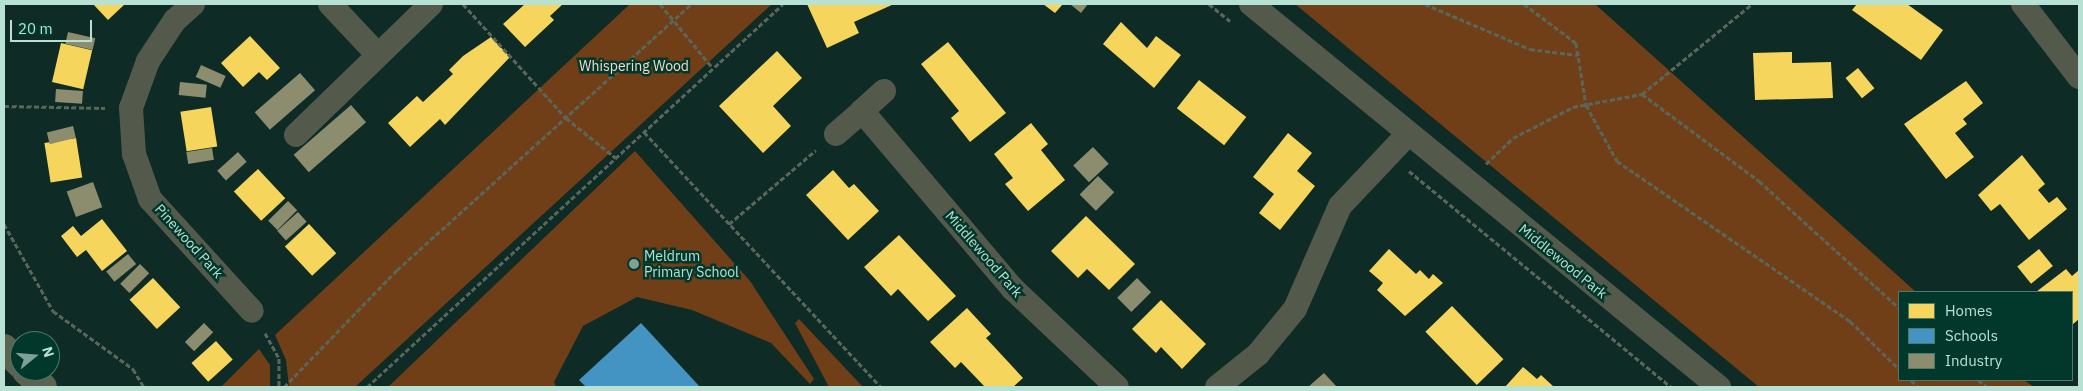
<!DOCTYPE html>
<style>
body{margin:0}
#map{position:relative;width:2083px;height:391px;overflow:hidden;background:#0e2b25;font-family:"IBM Plex Sans",sans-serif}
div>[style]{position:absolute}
.green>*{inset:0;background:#703f17}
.homes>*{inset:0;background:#f6d55c;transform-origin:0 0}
.schools>*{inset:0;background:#4393c3}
.industry>*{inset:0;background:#8c8c6e;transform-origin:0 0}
.path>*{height:3px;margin-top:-1.5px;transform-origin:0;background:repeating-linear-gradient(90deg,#5b665b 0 5px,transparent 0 7.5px)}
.street>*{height:24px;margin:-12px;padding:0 12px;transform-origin:12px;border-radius:12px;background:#545a4b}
.secondary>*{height:28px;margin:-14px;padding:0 14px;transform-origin:14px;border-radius:14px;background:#5d6351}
.dots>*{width:14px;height:14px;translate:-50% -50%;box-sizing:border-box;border:2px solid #02372b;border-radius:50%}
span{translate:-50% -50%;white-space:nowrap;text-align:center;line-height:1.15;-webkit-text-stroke:5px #02372b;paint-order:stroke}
.park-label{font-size:14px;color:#f3dacb}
.street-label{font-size:14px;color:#b7e1d3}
.poi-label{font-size:14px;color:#b7e1d3}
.left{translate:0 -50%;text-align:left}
.frame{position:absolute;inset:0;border:5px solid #b7e1d3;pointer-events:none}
.legend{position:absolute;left:1898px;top:291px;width:175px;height:90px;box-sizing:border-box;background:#02372b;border:1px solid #4a7b6e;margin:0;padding:6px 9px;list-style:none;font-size:15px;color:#b7e1d3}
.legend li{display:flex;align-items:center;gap:10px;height:25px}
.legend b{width:25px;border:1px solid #4a7b6e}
.north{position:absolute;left:10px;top:331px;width:50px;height:50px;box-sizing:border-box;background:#02372b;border:1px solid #4a7b6e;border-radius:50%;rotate:73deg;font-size:14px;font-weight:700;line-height:20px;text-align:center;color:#b7e1d3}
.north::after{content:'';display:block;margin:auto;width:18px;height:22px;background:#7ca196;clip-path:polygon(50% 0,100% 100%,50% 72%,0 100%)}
.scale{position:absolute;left:10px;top:20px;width:82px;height:22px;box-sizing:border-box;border:2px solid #b7e1d3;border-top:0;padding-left:6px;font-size:15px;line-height:18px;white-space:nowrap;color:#b7e1d3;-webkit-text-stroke:4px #02372b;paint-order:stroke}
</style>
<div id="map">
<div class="green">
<i style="clip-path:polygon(630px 4px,772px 4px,355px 387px,289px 387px,286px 360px,275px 335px)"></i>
<i style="clip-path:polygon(1295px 4px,1595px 4px,1916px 292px,1899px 292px,1899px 380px,2024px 380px,2034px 387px,1759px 387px)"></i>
<i style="clip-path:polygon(635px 151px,750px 281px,814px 379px,810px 384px,771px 343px,692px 310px,637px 297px,583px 326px,554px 382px,556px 387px,388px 387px)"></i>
<i style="clip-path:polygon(799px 319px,863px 387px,829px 387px,795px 323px)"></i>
<i style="clip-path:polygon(259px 349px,270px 365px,270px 387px,221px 387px)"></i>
</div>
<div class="homes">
<i style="clip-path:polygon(93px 4px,125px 4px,108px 20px)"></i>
<i style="clip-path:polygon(525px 4px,563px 4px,550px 16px,554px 20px,525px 47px,503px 24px)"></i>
<i style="clip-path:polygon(807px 4px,894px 4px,854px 22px,859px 33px,827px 48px)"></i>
<i style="clip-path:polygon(1043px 4px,1063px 4px,1055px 13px)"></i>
<i style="clip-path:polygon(1857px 4px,1907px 4px,1943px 30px,1921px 60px,1852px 10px)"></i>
<i style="clip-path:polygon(1121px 22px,1147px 48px,1156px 36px,1181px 55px,1154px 88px,1103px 44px)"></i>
<i style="clip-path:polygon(250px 36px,280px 68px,267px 80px,259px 72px,243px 87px,221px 63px)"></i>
<i style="clip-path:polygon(491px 37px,510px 57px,445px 125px,440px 119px,410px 147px,388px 123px,417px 96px,423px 102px,453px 74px,449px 70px,463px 56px)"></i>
<i style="clip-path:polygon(948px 42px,1006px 113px,970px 142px,951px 118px,959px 111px,921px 64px)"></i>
<i style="left:61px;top:43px;width:32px;height:40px;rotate:13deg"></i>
<i style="clip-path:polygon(777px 51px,802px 78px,773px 106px,791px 126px,763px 153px,719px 106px)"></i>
<i style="clip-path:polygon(1792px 52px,1792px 63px,1831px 62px,1833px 98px,1755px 100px,1753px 53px)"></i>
<i style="left:1858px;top:68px;width:26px;height:16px;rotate:51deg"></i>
<i style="left:1199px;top:80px;width:60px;height:36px;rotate:38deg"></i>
<i style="clip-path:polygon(1966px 81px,1983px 103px,1963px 119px,1967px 124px,1955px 133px,1974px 157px,1946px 179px,1904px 124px)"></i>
<i style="left:211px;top:107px;width:40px;height:31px;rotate:81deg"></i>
<i style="clip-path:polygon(1031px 123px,1048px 144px,1041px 150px,1065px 180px,1028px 211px,1005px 184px,1013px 178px,994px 154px)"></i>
<i style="clip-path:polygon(1288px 133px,1312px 153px,1297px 171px,1315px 186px,1280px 230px,1259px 213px,1274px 194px,1253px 177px)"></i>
<i style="left:76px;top:138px;width:40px;height:32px;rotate:81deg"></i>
<i style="clip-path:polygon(2022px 155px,2045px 184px,2038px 190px,2049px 203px,2057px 197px,2067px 209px,2029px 240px,2000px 204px,1991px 211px,1978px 195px)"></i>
<i style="left:258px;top:169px;width:40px;height:33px;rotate:47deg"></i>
<i style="clip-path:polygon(833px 170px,849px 188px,854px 184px,879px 211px,848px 240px,806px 195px)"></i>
<i style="clip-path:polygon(1086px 216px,1135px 264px,1109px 290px,1087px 269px,1078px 278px,1051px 251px)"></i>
<i style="clip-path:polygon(102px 219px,127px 251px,102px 271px,86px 250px,77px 257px,61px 236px,73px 226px,81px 236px)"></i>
<i style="left:309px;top:224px;width:40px;height:33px;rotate:47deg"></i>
<i style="clip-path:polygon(899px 235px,956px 296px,928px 321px,898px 289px,891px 296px,864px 267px)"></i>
<i style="clip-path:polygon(1389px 249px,1416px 274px,1420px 270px,1429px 279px,1433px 274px,1443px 283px,1405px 316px,1377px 290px,1383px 283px,1369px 271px)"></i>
<i style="left:2039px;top:249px;width:22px;height:28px;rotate:51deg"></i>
<i style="clip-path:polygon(2066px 269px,2072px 276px,2079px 270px,2079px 319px,2072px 325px,2072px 292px,2036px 292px)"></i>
<i style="left:153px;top:278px;width:40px;height:32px;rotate:47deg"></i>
<i style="clip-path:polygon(1161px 300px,1206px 344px,1182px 369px,1161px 347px,1156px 353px,1132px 329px)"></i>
<i style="left:1452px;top:306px;width:74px;height:37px;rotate:46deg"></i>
<i style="clip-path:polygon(967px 308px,991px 334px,986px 338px,1023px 378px,1013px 387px,985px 387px,961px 362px,955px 368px,930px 342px)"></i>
<i style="left:216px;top:341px;width:25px;height:33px;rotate:48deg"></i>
<i style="clip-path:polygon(1523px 367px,1537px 379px,1541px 375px,1554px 387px,1505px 387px)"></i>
</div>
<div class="schools">
<i style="clip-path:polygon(641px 323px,700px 387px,586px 387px,579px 380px)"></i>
</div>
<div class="industry">
<i style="clip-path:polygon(1070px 4px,1088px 4px,1081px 13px)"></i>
<i style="left:68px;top:32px;width:28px;height:12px;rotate:13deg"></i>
<i style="left:201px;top:65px;width:27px;height:13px;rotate:24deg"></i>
<i style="left:300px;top:73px;width:23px;height:60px;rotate:49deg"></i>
<i style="left:180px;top:82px;width:27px;height:13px;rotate:6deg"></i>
<i style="left:56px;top:89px;width:27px;height:13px;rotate:4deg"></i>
<i style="left:351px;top:105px;width:23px;height:76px;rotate:49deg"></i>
<i style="left:73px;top:126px;width:12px;height:27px;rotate:76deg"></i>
<i style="left:1093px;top:147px;width:23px;height:27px;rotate:47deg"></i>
<i style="left:212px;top:148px;width:12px;height:26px;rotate:81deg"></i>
<i style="left:238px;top:152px;width:13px;height:28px;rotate:48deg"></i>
<i style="left:1098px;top:176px;width:23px;height:26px;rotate:45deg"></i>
<i style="left:93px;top:182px;width:27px;height:28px;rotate:70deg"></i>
<i style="left:288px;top:201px;width:13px;height:28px;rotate:45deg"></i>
<i style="left:298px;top:212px;width:13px;height:28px;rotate:48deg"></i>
<i style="left:128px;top:254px;width:13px;height:28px;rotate:51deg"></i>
<i style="left:140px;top:264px;width:13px;height:28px;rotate:45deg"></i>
<i style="left:1137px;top:278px;width:20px;height:28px;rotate:45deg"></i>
<i style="left:204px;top:323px;width:13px;height:27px;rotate:45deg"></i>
<i style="clip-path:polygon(1324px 373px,1337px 387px,1308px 387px)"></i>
</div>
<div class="path">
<i style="left:463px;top:4px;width:154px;rotate:47.9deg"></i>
<i style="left:566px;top:118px;width:64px;rotate:38.7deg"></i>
<i style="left:660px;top:4px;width:82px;rotate:50.5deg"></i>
<i style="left:1209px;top:4px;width:27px;rotate:39deg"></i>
<i style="left:1425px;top:4px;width:114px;rotate:23.2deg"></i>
<i style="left:1530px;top:49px;width:48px;rotate:7.1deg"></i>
<i style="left:1524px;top:4px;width:65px;rotate:36.9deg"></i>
<i style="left:1576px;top:43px;width:63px;rotate:80.8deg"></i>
<i style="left:1586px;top:105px;width:64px;rotate:61deg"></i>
<i style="left:1617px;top:161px;width:283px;rotate:34.5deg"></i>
<i style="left:1850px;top:321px;width:69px;rotate:44.4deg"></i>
<i style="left:1642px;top:94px;width:146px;rotate:36.6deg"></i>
<i style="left:1759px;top:181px;width:189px;rotate:42.2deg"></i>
<i style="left:4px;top:106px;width:101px;rotate:1.1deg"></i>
<i style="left:644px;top:132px;width:348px;rotate:47.1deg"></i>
<i style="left:1486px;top:164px;width:37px;rotate:-44deg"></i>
<i style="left:1513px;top:138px;width:68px;rotate:-27.3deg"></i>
<i style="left:1573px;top:107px;width:70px;rotate:-10.7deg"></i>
<i style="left:1642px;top:94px;width:142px;rotate:-39.3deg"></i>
<i style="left:1409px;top:171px;width:340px;rotate:39.5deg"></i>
<i style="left:4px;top:224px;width:100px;rotate:60.6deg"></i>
<i style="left:53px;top:311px;width:99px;rotate:35.9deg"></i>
<i style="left:133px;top:369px;width:21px;rotate:59deg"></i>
<i style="left:729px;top:224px;width:114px;rotate:-40.4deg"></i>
<i style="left:265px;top:333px;width:29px;rotate:61deg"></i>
<i style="left:279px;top:358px;width:29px;rotate:90deg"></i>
<i style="left:1911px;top:380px;width:10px;rotate:45deg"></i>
<i style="left:1978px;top:380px;width:11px;rotate:38deg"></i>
<i style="left:284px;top:387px;width:163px;rotate:-46deg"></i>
<i style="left:397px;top:270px;width:396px;rotate:-42.1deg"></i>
<i style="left:367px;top:387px;width:565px;rotate:-42.63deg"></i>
</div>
<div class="street">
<i style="left:193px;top:4px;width:24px;rotate:138deg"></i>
<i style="left:175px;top:20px;width:49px;rotate:123.4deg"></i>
<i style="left:148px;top:61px;width:50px;rotate:109.9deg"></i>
<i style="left:131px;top:108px;width:46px;rotate:86.3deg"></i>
<i style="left:134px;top:154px;width:48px;rotate:70.4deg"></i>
<i style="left:150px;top:199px;width:151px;rotate:47.7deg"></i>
<i style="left:330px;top:4px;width:69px;rotate:46.8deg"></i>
<i style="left:1251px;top:4px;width:605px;rotate:39.3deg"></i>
<i style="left:2023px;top:4px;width:92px;rotate:52.5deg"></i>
<i style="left:884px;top:91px;width:30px;rotate:138deg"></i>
<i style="left:862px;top:111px;width:232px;rotate:49.7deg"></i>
<i style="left:1012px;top:288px;width:144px;rotate:43.3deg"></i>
<i style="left:836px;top:134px;width:35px;rotate:-41deg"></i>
<i style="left:296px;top:135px;width:188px;rotate:-44.1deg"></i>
<i style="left:1217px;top:387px;width:53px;rotate:-38.8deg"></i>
<i style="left:1258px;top:354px;width:58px;rotate:-50.6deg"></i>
<i style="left:1295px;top:309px;width:112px;rotate:-66.4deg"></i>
<i style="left:1340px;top:206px;width:99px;rotate:-46.6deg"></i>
</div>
<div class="secondary">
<i style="left:4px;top:348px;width:23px;rotate:45deg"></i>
<i style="left:26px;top:371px;width:23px;rotate:43deg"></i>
</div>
<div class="dots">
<i style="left:634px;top:264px;background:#7ca196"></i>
</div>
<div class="park-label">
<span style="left:634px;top:66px">Whispering Wood</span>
</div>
<div class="street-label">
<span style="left:189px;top:241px;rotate:48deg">Pinewood Park</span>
<span style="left:984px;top:254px;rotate:49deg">Middlewood Park</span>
<span style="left:1563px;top:261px;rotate:39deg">Middlewood Park</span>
</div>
<div class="poi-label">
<span class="left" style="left:644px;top:264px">Meldrum<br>Primary School</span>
</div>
<div class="frame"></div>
<ul class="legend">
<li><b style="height:14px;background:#f6d55c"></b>Homes</li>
<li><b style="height:14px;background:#4393c3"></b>Schools</li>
<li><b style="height:14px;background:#8c8c6e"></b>Industry</li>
</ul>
<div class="north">N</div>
<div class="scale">20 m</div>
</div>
